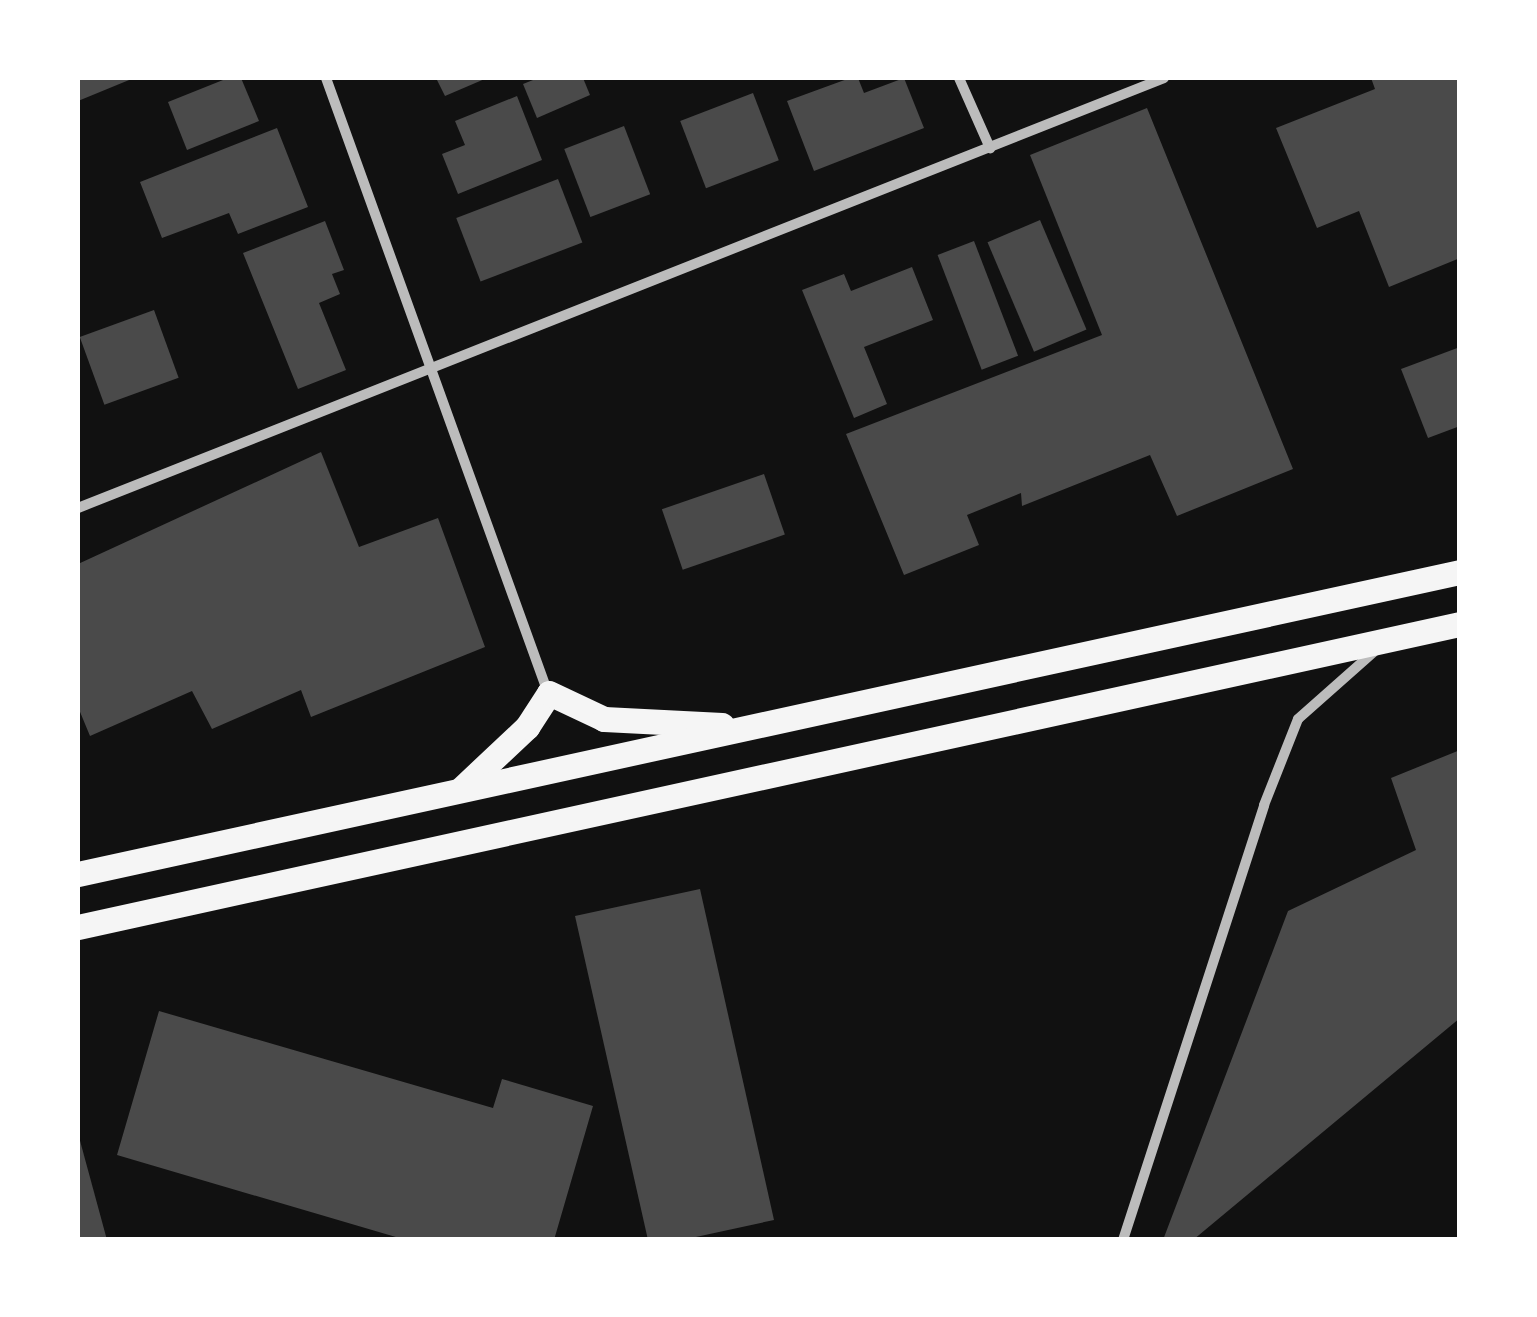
<!DOCTYPE html>
<style>
body{margin:0}
#map{position:relative;width:1537px;height:1317px;overflow:hidden;background:#111;font-family:"Golos Text",sans-serif}
div>[style]{position:absolute}
.building>*{inset:0;background:#4a4a4a;transform-origin:0 0}
.minor>*{height:10px;margin:-5px;padding:0 5px;transform-origin:5px;border-radius:5px;background:#bcbcbc}
.primary>*{height:25px;margin:-12.5px;padding:0 12.5px;transform-origin:12.5px;border-radius:12.5px;background:#f5f5f5}
span{translate:-50% -50%;white-space:nowrap;text-align:center;line-height:1.15;-webkit-text-stroke:8px #fff;paint-order:stroke}
.frame{position:absolute;inset:0;border:80px solid #fff;pointer-events:none}
</style>
<div id="map">
<div class="building">
<i style="clip-path:polygon(78px 78px,134px 78px,78px 101px)"></i>
<i style="clip-path:polygon(228px 78px,241px 78px,259px 121px,187px 150px,168px 102px)"></i>
<i style="clip-path:polygon(436px 78px,487px 78px,445px 96px)"></i>
<i style="clip-path:polygon(538px 78px,583px 78px,590px 95px,537px 118px,523px 84px)"></i>
<i style="clip-path:polygon(850px 78px,858px 78px,864px 93px,904px 78px,924px 128px,814px 171px,787px 101px)"></i>
<i style="clip-path:polygon(1371px 78px,1460px 78px,1460px 258px,1389px 287px,1359px 211px,1317px 228px,1276px 128px,1375px 89px)"></i>
<i style="left:753px;top:93px;width:72px;height:78px;rotate:69deg"></i>
<i style="clip-path:polygon(517px 96px,542px 160px,458px 194px,442px 154px,465px 145px,455px 121px)"></i>
<i style="clip-path:polygon(1147px 108px,1293px 469px,1177px 516px,1150px 455px,1022px 506px,1021px 493px,967px 515px,979px 545px,904px 575px,846px 434px,1102px 335px,1030px 155px)"></i>
<i style="left:624px;top:126px;width:73px;height:64px;rotate:69deg"></i>
<i style="clip-path:polygon(277px 128px,308px 207px,238px 234px,229px 213px,162px 238px,140px 182px)"></i>
<i style="left:558px;top:179px;width:68px;height:109px;rotate:69deg"></i>
<i style="left:1040px;top:220px;width:119px;height:57px;rotate:67deg"></i>
<i style="clip-path:polygon(325px 221px,344px 270px,332px 274px,340px 294px,319px 303px,346px 370px,298px 389px,243px 253px)"></i>
<i style="left:974px;top:241px;width:123px;height:39px;rotate:69deg"></i>
<i style="clip-path:polygon(912px 267px,933px 320px,864px 347px,887px 404px,854px 418px,802px 290px,844px 274px,851px 291px)"></i>
<i style="left:154px;top:310px;width:72px;height:79px;rotate:70deg"></i>
<i style="clip-path:polygon(1460px 347px,1460px 426px,1428px 438px,1401px 369px)"></i>
<i style="clip-path:polygon(321px 452px,359px 547px,438px 518px,485px 647px,311px 717px,301px 690px,212px 729px,192px 691px,90px 736px,78px 707px,78px 564px)"></i>
<i style="left:764px;top:474px;width:64px;height:108px;rotate:71deg"></i>
<i style="clip-path:polygon(1460px 750px,1460px 1018px,1193px 1240px,1163px 1240px,1288px 911px,1416px 850px,1391px 778px)"></i>
<i style="clip-path:polygon(700px 889px,774px 1220px,682px 1240px,648px 1240px,575px 916px)"></i>
<i style="clip-path:polygon(159px 1011px,493px 1108px,502px 1079px,593px 1106px,554px 1240px,406px 1240px,117px 1155px)"></i>
<i style="clip-path:polygon(78px 1137px,79px 1137px,107px 1240px,78px 1240px)"></i>
</div>
<div class="minor">
<i style="left:326px;top:78px;width:654px;rotate:70.15deg"></i>
<i style="left:959px;top:78px;width:77px;rotate:66.1deg"></i>
<i style="left:78px;top:508px;width:1168px;rotate:-21.6deg"></i>
<i style="left:1123px;top:1240px;width:457px;rotate:-72deg"></i>
<i style="left:1264px;top:805px;width:92px;rotate:-68.4deg"></i>
<i style="left:1298px;top:719px;width:104px;rotate:-41.5deg"></i>
</div>
<div class="primary">
<i style="left:461px;top:789px;width:91px;rotate:-43.2deg"></i>
<i style="left:527px;top:727px;width:40px;rotate:-57.1deg"></i>
<i style="left:549px;top:693px;width:61px;rotate:25.3deg"></i>
<i style="left:604px;top:719px;width:118px;rotate:2.9deg"></i>
<i style="left:78px;top:874px;width:1415px;rotate:-12.33deg"></i>
<i style="left:78px;top:927px;width:1415px;rotate:-12.37deg"></i>
</div>
<div class="frame"></div>
</div>
